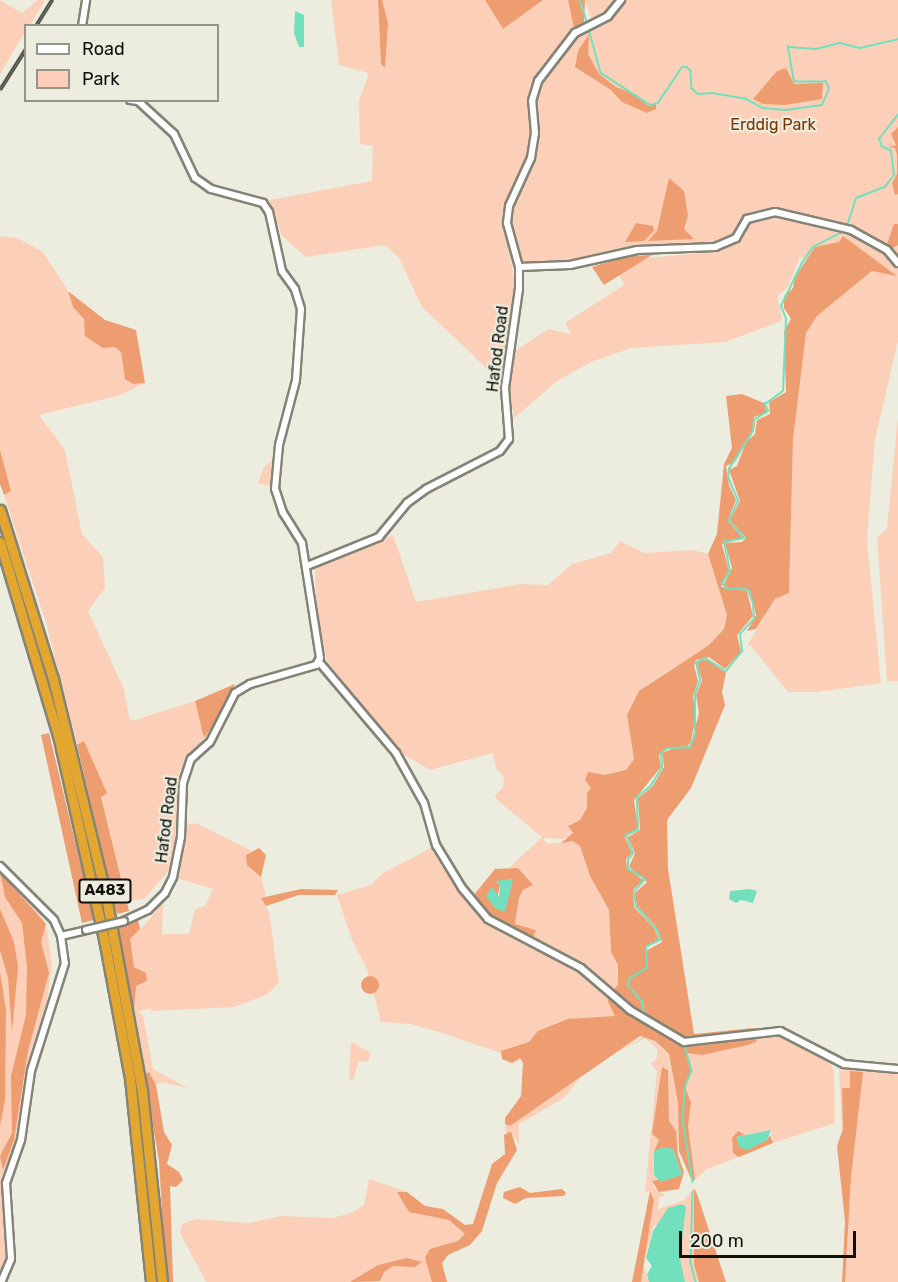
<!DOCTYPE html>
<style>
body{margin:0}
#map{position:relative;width:898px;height:1282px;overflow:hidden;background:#ecedde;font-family:Rubik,sans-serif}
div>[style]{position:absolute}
.green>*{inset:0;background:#fcd0b8}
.forest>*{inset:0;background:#ee9d71}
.round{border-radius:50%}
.water>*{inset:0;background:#73e0bd}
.stream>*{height:1.5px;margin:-0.75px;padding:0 0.75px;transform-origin:0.75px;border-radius:0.75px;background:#73e0bd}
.roads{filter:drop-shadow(2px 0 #838477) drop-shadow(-2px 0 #838477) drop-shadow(0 2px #838477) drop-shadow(0 -2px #838477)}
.minor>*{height:6px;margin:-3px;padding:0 3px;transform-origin:3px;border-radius:3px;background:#fff}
.highway>*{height:9px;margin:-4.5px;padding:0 4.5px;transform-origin:4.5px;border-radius:4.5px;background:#e3a730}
.rail>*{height:4px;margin-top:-2px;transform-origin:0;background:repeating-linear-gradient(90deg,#ecedde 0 4.5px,#52534b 0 9px);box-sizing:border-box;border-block:2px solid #52534b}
.bridges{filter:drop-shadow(2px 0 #838477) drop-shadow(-2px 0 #838477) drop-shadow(0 2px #838477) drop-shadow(0 -2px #838477)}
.minor-bridge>*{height:6px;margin:-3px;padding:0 3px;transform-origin:3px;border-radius:3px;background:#fff}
span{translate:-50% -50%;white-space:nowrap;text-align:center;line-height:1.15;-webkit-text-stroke:4.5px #ecedde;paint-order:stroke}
.shield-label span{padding:2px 4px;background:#ecedde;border:2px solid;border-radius:4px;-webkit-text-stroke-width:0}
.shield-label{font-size:15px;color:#10110c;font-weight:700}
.park-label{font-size:16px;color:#7c3500}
.street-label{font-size:16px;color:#10110c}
.legend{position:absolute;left:24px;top:24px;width:195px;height:78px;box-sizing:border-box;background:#ecedde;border:2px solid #94958a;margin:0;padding:8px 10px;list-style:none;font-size:18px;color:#10110c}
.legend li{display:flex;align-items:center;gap:12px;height:30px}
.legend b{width:30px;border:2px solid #94958a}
.scale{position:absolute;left:679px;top:1231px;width:177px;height:27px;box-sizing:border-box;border:3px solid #10110c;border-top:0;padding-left:8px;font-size:18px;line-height:21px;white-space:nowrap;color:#10110c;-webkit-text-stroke:4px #ecedde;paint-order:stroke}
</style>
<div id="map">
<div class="green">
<i style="clip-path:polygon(0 0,22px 13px,38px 0,45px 0,30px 25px,26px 26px,25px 32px,0 74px)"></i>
<i style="clip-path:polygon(331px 0,378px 0,381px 64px,385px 67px,388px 23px,382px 0,485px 0,503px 29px,543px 0,568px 0,574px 28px,535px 80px,528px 101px,532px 134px,528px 158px,502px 213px,516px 289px,500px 393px,495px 378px,475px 357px,422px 307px,399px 258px,385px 245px,306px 257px,282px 236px,269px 200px,372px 181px,373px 146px,360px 144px,359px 101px,369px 73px,339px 65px)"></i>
<i style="clip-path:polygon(585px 0,615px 0,606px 13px,592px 21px)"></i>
<i style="clip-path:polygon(625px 0,898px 0,898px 341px,875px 440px,867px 540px,881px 683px,818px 692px,788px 692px,751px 646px,747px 646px,775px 599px,789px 592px,793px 440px,806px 333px,817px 316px,872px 271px,800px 257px,787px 288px,777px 296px,782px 318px,779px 322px,725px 342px,631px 348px,591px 362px,557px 381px,514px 418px,509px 389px,515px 351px,548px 329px,571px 334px,565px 323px,624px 285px,619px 274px,646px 258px,713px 252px,724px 246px,637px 248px,568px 263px,521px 264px,514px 251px,511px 223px,514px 204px,535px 159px,539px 132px,534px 101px,540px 84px,576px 35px,610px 18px)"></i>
<i style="clip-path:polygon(0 236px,17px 238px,43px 252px,68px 291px,73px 307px,121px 352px,125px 379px,133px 384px,145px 383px,121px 395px,39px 415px,65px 450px,82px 534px,103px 557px,105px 588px,88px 611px,124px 689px,129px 717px,132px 721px,195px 701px,203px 729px,204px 738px,179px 772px,180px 810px,171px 868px,144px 899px,127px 901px,101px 796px,105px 789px,84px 742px,77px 745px,46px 623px,4px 495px,10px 491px,0 450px)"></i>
<i style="clip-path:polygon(898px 416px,898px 681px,887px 681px,877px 537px,887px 529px)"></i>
<i style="clip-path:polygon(274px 459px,272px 487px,258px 483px,264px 467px)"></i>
<i style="clip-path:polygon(393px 535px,416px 602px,521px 584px,548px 585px,572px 564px,611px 553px,620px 541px,644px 553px,693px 550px,708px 554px,727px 615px,724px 629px,709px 645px,647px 685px,627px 715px,634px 759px,626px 770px,604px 775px,587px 793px,587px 808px,580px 820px,568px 826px,573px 834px,563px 839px,543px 838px,547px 844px,573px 841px,580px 846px,590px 876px,609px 910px,611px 952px,618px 965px,617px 975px,624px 1000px,583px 966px,533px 938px,536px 930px,515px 925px,519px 898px,523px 890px,533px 885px,518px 868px,509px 868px,542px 837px,496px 799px,495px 795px,503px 788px,504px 777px,496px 768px,493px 753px,430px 770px,399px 752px,327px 661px,317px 616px,315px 568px)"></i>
<i style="clip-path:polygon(196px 823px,250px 850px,261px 877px,266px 897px,262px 899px,269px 912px,279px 983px,266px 995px,234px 1007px,151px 1011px,151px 1008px,138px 1012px,143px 1015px,153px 1069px,188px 1088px,162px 1082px,156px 1085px,149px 1072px,144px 1074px,123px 932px,139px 924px,141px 929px,163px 903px,162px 934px,189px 934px,195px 909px,205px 906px,213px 889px,176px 878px,186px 825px)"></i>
<i style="clip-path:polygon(431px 848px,440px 864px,487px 923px,583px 975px,608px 996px,624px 1023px,512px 1063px,502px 1059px,501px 1053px,439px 1032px,410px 1024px,381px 1022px,367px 969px,352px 940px,337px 895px,371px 885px,383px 873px)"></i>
<i style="clip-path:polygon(0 871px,38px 909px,47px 930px,52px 964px,47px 1002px,31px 1050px,17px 1139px,1px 1182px,6px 1259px,0 1275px)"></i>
<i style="clip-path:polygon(765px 1033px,785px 1036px,786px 1041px,793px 1040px,830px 1063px,834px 1071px,835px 1123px,773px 1143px,771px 1131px,745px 1135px,738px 1132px,732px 1138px,733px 1153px,739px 1157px,707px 1169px,695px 1180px,682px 1150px,682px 1050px)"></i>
<i style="clip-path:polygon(646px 1035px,669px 1054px,678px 1103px,679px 1145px,669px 1121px,669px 1109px,656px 1136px,659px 1140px,654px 1151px,657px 1180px,652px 1181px,655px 1189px,665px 1195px,659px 1198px,658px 1209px,684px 1200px,694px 1188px,694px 1265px,699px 1282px,685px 1282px,680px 1259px,686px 1207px,658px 1226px,654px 1225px,643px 1265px,649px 1282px,641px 1282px,654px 1200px,650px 1191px,645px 1193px,657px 1072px,651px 1063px,657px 1058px,657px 1049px,646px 1038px,616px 1053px)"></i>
<i style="clip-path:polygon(351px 1042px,371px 1053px,368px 1062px,359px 1061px,353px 1080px,349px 1079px)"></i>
<i style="clip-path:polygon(846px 1067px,898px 1071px,898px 1282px,843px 1282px,846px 1201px,839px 1071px)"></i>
<i style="clip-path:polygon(580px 1078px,564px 1098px,519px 1124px,519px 1145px,511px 1131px,506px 1134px,505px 1124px,510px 1126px)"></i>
<i style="clip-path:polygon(369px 1179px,407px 1192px,425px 1206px,475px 1231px,463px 1243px,439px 1253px,438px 1274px,444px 1282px,206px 1282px,180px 1233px,182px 1224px,196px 1219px,249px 1223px,281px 1216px,332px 1218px,351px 1213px,364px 1205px)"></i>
</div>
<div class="forest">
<i style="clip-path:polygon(378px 0,382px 0,388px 23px,385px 68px,381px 64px)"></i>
<i style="clip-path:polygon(485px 0,543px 0,503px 29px)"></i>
<i style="clip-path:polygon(568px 0,585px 0,584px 22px,574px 28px)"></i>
<i style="clip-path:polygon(589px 34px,588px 54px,599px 74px,616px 87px,637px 95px,648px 106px,656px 104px,656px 109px,647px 113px,622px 102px,611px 90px,575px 67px,578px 51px)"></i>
<i style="clip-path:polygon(786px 68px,794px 84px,823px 83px,822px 99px,785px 105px,763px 104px,753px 99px,777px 71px)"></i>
<i style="clip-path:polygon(898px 127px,898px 194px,895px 195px,892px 183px,897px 174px,897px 155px,895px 148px,888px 147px,896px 145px,891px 134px)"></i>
<i style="clip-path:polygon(669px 178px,684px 191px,688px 216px,684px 229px,694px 239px,648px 241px,657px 231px)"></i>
<i style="clip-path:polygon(636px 223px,653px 226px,654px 231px,644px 241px,625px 242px)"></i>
<i style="clip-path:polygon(894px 224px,898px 224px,898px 245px,889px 250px,878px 242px,887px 244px)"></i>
<i style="clip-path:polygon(843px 236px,897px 276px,872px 271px,817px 316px,806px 333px,793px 440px,789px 593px,775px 599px,756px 629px,747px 631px,756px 615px,750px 591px,728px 589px,724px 584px,732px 568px,725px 543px,742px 542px,746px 538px,730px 520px,740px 501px,729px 470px,737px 466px,746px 442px,755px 434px,757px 420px,770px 414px,769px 402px,786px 392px,784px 331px,791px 319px,784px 308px,784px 296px,793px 288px,795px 277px,815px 247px,839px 242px)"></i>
<i style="clip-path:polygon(652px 255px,604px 285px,592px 267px,627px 256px)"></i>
<i style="clip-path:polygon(68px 291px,105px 320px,136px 330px,145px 383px,133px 384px,125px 379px,121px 352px,115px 347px,103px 348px,85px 336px,84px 319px,73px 307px)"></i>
<i style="clip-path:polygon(742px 394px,764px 403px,767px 413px,754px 417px,755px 427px,735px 462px,726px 466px,729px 485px,736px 500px,728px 521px,743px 538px,722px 544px,729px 571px,721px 587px,747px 591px,753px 616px,737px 635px,741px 652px,725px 669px,709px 657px,696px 660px,694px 666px,698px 681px,693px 696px,696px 715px,691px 742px,687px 747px,667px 747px,659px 755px,661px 767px,634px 800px,638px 828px,625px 837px,632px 853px,626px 859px,627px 868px,643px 880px,633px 890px,634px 907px,654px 928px,659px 940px,645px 946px,646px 951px,662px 942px,657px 928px,637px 906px,635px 893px,647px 882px,629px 867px,635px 853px,628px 837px,640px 830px,638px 798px,652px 787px,664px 767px,662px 753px,674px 748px,690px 748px,699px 713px,696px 695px,702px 680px,697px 665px,700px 659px,710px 661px,726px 673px,722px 692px,725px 705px,691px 788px,667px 820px,668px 869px,694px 1034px,754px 1028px,759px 1034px,756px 1042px,748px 1045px,702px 1055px,687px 1053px,691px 1069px,685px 1087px,691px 1103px,688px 1126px,695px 1180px,692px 1181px,679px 1151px,678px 1103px,669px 1054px,655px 1041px,640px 1036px,510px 1126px,505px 1124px,505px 1118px,521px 1096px,523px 1063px,520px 1058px,512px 1063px,502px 1059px,501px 1051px,529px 1042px,538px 1031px,568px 1019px,615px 1016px,608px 1002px,608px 996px,618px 985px,618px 965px,611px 952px,609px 910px,590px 876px,580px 846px,573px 841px,561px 843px,573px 833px,568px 826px,580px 820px,587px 808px,587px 793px,591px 788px,585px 780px,588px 772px,604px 775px,626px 770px,634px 759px,627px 715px,639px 691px,709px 645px,724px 629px,727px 615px,708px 554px,717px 534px,724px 464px,732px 448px,726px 396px)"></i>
<i style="clip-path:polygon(0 450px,11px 491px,4px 495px,0 484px)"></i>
<i style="clip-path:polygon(235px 684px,219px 718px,204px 738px,195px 701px)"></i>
<i style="clip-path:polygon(49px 733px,94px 920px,82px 923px,41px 735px)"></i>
<i style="clip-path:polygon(84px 741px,107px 793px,101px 797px,129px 911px,117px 914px,77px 745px)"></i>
<i style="clip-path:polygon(259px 848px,266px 855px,261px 877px,247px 865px,246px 855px)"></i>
<i style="clip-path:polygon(evenodd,518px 868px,533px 885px,523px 890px,519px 898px,515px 924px,536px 930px,533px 938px,489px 915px,473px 896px,495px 869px,518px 868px,513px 879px,495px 908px,500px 884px,496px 882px,513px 879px)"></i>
<i style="clip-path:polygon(0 872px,46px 924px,41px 942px,49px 973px,28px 1051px,14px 1140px,3px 1170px,0 1156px,12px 1133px,11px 1076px,26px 1015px,27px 967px,22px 923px,5px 897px)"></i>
<i style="clip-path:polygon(301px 889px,338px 890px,335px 895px,299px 895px,266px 906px,261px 898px)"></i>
<i style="clip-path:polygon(0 909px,14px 942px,18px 967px,12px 1032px,8px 978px,0 950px)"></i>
<i style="clip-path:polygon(138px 920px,140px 929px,130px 939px,134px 967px,146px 973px,147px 981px,136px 986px,134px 1011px,116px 928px)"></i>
<i style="clip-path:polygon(0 972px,6px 1011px,5px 1100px,0 1126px)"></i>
<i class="round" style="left:361px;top:976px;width:18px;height:18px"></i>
<i style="clip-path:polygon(662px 1067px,668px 1070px,669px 1121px,676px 1131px,678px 1155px,684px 1172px,679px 1189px,659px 1192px,652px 1181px,682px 1175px,673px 1149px,654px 1151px,659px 1140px,652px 1134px)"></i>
<i style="clip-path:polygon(850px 1071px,863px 1072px,851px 1177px,845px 1282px,842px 1282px,845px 1221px,837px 1146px,843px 1129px,842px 1088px,850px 1088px)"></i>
<i style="clip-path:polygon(149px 1072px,156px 1085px,164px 1132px,172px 1145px,167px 1164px,179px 1172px,183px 1180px,176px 1187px,170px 1186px,173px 1282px,166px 1282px,159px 1161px,144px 1074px)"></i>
<i style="clip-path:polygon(511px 1131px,517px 1150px,497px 1183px,482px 1231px,470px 1245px,448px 1255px,442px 1263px,447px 1282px,432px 1282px,425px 1258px,430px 1249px,458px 1241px,465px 1234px,449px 1220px,409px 1212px,397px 1192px,407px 1192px,425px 1206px,443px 1209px,465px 1225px,473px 1224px,492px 1164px,505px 1154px,504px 1135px)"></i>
<i style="clip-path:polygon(738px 1131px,745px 1135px,736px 1137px,767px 1140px,770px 1135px,773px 1143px,739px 1157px,733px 1153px,732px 1138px)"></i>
<i style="clip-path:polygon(520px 1187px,530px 1193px,562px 1189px,566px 1193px,564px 1196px,526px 1198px,515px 1204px,503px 1198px,504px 1192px)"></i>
<i style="clip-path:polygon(694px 1188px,697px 1194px,726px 1282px,699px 1282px,694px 1265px)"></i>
<i style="clip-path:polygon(650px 1191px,654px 1200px,641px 1282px,632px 1282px)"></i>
<i style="clip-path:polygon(407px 1258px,422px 1262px,415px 1267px,393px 1266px,384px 1272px,380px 1281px,350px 1282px,378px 1265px)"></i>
</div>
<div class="water">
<i style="clip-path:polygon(295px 11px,304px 15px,304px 47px,299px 47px,294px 33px)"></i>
<i style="clip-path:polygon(513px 879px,505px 912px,495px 908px,486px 896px,492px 887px,499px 897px,500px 884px,495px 881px)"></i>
<i style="clip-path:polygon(749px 889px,757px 891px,753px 903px,741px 900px,736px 903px,729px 899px,730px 891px)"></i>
<i style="clip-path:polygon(771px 1130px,767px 1140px,748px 1150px,739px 1147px,736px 1137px)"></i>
<i style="clip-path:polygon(663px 1147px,673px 1149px,682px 1175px,660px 1182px,654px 1175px,654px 1151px)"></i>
<i style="clip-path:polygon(682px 1204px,686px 1207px,680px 1259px,685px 1282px,649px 1282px,647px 1274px,652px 1266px,646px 1258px,653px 1231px,668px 1208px)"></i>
</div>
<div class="stream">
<i style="left:580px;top:0;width:26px;rotate:72deg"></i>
<i style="left:589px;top:29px;width:46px;rotate:74.7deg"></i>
<i style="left:601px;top:73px;width:59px;rotate:33.1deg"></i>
<i style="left:650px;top:105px;width:8px;rotate:-14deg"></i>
<i style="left:658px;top:103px;width:43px;rotate:-56.3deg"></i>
<i style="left:682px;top:67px;width:5px"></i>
<i style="left:687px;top:67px;width:6px;rotate:45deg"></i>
<i style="left:691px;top:71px;width:17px;rotate:87deg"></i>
<i style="left:692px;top:88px;width:8px;rotate:45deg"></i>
<i style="left:698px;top:94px;width:15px;rotate:-4deg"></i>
<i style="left:713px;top:93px;width:34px;rotate:10deg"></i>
<i style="left:746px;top:99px;width:19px;rotate:28deg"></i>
<i style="left:763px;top:108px;width:23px;rotate:5deg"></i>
<i style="left:786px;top:110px;width:36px;rotate:-8deg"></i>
<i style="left:822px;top:105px;width:17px;rotate:-66deg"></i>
<i style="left:829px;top:89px;width:8px;rotate:-113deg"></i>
<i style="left:826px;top:82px;width:32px;rotate:180deg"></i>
<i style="left:794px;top:82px;width:36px;rotate:-100deg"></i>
<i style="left:788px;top:47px;width:28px;rotate:4deg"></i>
<i style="left:816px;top:49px;width:25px;rotate:-14deg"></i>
<i style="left:840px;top:43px;width:21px;rotate:14deg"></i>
<i style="left:860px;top:48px;width:39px;rotate:-13deg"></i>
<i style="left:847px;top:226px;width:29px;rotate:-72deg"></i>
<i style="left:856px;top:198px;width:31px;rotate:-21deg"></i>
<i style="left:885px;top:187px;width:15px;rotate:-53deg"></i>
<i style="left:894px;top:175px;width:24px;rotate:-97deg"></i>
<i style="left:891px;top:151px;width:10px;rotate:-156deg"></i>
<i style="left:882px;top:147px;width:9px;rotate:-111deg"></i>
<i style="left:879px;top:139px;width:31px;rotate:-52deg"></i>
<i style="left:653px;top:1020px;width:11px;rotate:-146deg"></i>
<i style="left:644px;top:1014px;width:12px;rotate:-99deg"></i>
<i style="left:642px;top:1002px;width:21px;rotate:-131deg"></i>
<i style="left:628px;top:986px;width:8px;rotate:-76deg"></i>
<i style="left:630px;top:978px;width:20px;rotate:-30deg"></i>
<i style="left:647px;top:968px;width:21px;rotate:-93deg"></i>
<i style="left:646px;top:947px;width:16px;rotate:-27deg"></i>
<i style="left:660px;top:940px;width:12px;rotate:-110deg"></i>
<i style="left:656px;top:929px;width:30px;rotate:-132deg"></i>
<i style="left:636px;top:907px;width:15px;rotate:-98deg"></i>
<i style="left:634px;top:892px;width:17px;rotate:-50deg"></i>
<i style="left:645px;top:879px;width:20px;rotate:-150deg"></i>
<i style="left:628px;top:869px;width:9px;rotate:-90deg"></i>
<i style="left:628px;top:860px;width:9px;rotate:-54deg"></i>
<i style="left:633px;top:853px;width:19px;rotate:-111deg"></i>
<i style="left:626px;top:835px;width:13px;rotate:-23deg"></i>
<i style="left:638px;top:830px;width:33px;rotate:-92deg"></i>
<i style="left:637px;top:797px;width:16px;rotate:-38deg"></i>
<i style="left:650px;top:787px;width:22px;rotate:-58deg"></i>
<i style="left:662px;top:768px;width:14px;rotate:-94deg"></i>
<i style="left:661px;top:754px;width:8px;rotate:-45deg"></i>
<i style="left:667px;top:748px;width:23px;rotate:-2deg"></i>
<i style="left:690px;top:747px;width:13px;rotate:-67deg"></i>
<i style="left:695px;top:735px;width:41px;rotate:-90deg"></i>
<i style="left:695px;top:694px;width:15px;rotate:-70deg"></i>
<i style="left:700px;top:680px;width:17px;rotate:-103deg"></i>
<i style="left:696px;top:663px;width:10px;rotate:-29deg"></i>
<i style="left:705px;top:658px;width:25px;rotate:32deg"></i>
<i style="left:726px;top:671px;width:26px;rotate:-51deg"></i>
<i style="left:742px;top:651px;width:17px;rotate:-97deg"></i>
<i style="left:740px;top:634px;width:21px;rotate:-47deg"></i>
<i style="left:754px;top:619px;width:16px;rotate:-94deg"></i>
<i style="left:753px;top:603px;width:14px;rotate:-111deg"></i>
<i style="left:748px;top:590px;width:22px;rotate:-177deg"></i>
<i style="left:726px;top:589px;width:7px;rotate:-124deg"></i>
<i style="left:722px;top:583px;width:14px;rotate:-54deg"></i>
<i style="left:730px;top:572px;width:31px;rotate:-101deg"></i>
<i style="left:724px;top:542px;width:20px;rotate:-11deg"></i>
<i style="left:744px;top:538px;width:23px;rotate:-131deg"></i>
<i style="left:729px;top:521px;width:22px;rotate:-66deg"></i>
<i style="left:738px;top:501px;width:25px;rotate:-113deg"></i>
<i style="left:728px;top:478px;width:9px;rotate:-84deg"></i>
<i style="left:729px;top:469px;width:45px;rotate:-57.7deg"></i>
<i style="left:753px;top:431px;width:11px;rotate:-85deg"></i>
<i style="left:754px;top:420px;width:17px;rotate:-33deg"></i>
<i style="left:768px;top:411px;width:8px;rotate:-113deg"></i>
<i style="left:765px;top:404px;width:22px;rotate:-36deg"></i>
<i style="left:783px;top:391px;width:72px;rotate:-87.6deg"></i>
<i style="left:786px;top:319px;width:14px;rotate:-111deg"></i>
<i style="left:781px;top:306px;width:48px;rotate:-64deg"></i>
<i style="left:802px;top:263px;width:19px;rotate:-55deg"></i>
<i style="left:813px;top:247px;width:36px;rotate:-27deg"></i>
<i style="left:685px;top:1045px;width:27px;rotate:75deg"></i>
<i style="left:692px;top:1071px;width:15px;rotate:113deg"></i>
<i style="left:686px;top:1085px;width:35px;rotate:95deg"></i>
<i style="left:683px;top:1120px;width:63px;rotate:80.8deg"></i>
<i style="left:693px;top:1192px;width:71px;rotate:91.6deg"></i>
<i style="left:691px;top:1263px;width:20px;rotate:75deg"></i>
</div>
<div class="roads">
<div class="minor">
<i style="left:82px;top:26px;width:26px;rotate:-81deg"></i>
<i style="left:519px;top:267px;width:51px;rotate:-2.2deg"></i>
<i style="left:570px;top:265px;width:69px;rotate:-12.6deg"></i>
<i style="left:637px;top:250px;width:78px;rotate:-2.2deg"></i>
<i style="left:715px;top:247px;width:23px;rotate:-23deg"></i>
<i style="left:736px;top:238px;width:22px;rotate:-60deg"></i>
<i style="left:747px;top:219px;width:29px;rotate:-14deg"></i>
<i style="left:775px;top:212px;width:78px;rotate:13.3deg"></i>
<i style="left:851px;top:230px;width:41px;rotate:29.1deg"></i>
<i style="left:887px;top:250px;width:17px;rotate:50deg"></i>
<i style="left:307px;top:566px;width:78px;rotate:-21.9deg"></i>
<i style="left:379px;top:537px;width:44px;rotate:-50.5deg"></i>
<i style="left:407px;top:503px;width:24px;rotate:-36deg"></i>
<i style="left:426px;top:489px;width:83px;rotate:-27.2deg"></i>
<i style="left:500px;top:451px;width:15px;rotate:-53deg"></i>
<i style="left:509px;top:439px;width:51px;rotate:-94.5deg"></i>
<i style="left:505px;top:388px;width:100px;rotate:-82deg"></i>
<i style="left:519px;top:289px;width:22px;rotate:-90deg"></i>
<i style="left:519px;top:267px;width:46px;rotate:-105.3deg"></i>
<i style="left:507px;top:223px;width:17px;rotate:-83deg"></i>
<i style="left:509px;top:206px;width:53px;rotate:-65.4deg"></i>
<i style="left:531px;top:158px;width:25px;rotate:-81deg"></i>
<i style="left:535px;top:133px;width:32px;rotate:-95deg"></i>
<i style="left:532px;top:101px;width:21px;rotate:-73deg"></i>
<i style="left:538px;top:81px;width:61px;rotate:-52.4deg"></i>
<i style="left:575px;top:33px;width:37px;rotate:-27deg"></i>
<i style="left:608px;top:16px;width:21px;rotate:-51deg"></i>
<i style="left:320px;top:663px;width:118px;rotate:49.8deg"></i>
<i style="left:396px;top:753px;width:57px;rotate:60.8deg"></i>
<i style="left:424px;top:803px;width:44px;rotate:74.1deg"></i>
<i style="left:436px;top:845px;width:50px;rotate:58.8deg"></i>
<i style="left:462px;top:888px;width:40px;rotate:50deg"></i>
<i style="left:488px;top:919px;width:105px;rotate:27.8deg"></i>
<i style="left:581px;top:968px;width:65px;rotate:40.6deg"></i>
<i style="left:630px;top:1010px;width:63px;rotate:30.7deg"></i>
<i style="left:684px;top:1042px;width:97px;rotate:-6.5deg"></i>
<i style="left:780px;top:1031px;width:72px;rotate:27.3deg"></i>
<i style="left:844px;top:1064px;width:54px;rotate:5.3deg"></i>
<i style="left:0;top:866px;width:76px;rotate:45deg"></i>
<i style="left:54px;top:920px;width:17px;rotate:66deg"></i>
<i style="left:61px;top:936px;width:27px;rotate:82deg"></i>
<i style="left:65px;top:963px;width:113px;rotate:107.5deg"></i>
<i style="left:31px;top:1071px;width:70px;rotate:98.2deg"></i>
<i style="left:21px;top:1140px;width:46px;rotate:109.2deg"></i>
<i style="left:6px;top:1183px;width:76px;rotate:86.2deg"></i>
<i style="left:11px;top:1259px;width:25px;rotate:113deg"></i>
<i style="left:124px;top:921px;width:26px;rotate:-25deg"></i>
<i style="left:148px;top:910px;width:24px;rotate:-45deg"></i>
<i style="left:165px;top:893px;width:18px;rotate:-63deg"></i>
<i style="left:173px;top:877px;width:41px;rotate:-78.7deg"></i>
<i style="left:181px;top:837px;width:54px;rotate:-87.9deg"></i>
<i style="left:183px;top:783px;width:25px;rotate:-72deg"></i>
<i style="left:191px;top:759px;width:25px;rotate:-42deg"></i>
<i style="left:210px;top:742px;width:55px;rotate:-63deg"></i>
<i style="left:235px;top:693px;width:17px;rotate:-31deg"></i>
<i style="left:250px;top:684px;width:69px;rotate:-16.1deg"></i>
<i style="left:316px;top:665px;width:8px;rotate:-60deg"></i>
<i style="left:320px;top:658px;width:116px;rotate:-98.9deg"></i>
<i style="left:302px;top:543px;width:36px;rotate:-122deg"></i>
<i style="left:283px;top:513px;width:25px;rotate:-108deg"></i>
<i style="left:275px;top:489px;width:44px;rotate:-84.8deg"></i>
<i style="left:279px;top:445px;width:67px;rotate:-75.3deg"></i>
<i style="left:296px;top:380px;width:71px;rotate:-86deg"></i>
<i style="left:301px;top:309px;width:21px;rotate:-107deg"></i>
<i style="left:295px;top:289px;width:22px;rotate:-126deg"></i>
<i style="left:282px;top:271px;width:60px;rotate:-102.4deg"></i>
<i style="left:269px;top:212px;width:11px;rotate:-124deg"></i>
<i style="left:263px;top:203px;width:54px;rotate:-164.9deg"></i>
<i style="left:211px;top:189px;width:19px;rotate:-145deg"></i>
<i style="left:195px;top:178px;width:49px;rotate:-115.5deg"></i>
<i style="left:174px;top:134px;width:49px;rotate:-137.5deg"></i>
<i style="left:138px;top:101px;width:8px;rotate:-173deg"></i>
<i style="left:61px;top:936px;width:26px;rotate:-13deg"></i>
</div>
<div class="highway">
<i style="left:0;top:510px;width:177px;rotate:72.6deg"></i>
<i style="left:53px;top:679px;width:224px;rotate:76.3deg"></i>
<i style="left:106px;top:897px;width:197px;rotate:79.5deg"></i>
<i style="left:142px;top:1091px;width:192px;rotate:84deg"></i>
<i style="left:0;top:542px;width:202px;rotate:73.3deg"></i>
<i style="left:58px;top:735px;width:209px;rotate:77.3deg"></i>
<i style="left:104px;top:939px;width:141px;rotate:79.4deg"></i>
<i style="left:130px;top:1078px;width:205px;rotate:84.1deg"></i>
</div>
</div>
<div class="rail">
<i style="left:36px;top:26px;width:31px;rotate:-58deg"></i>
<i style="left:0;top:90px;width:49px;rotate:-57.6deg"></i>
</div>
<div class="bridges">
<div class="minor-bridge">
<i style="left:86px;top:930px;width:39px;rotate:-13deg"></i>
</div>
</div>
<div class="shield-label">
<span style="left:105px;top:891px">A483</span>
</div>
<div class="park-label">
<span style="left:773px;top:125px">Erddig Park</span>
</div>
<div class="street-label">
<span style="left:498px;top:349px;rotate:-83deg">Hafod Road</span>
<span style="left:167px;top:820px;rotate:-83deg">Hafod Road</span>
</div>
<ul class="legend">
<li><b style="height:8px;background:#fff"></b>Road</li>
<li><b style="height:16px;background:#fcd0b8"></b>Park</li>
</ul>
<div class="scale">200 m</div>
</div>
